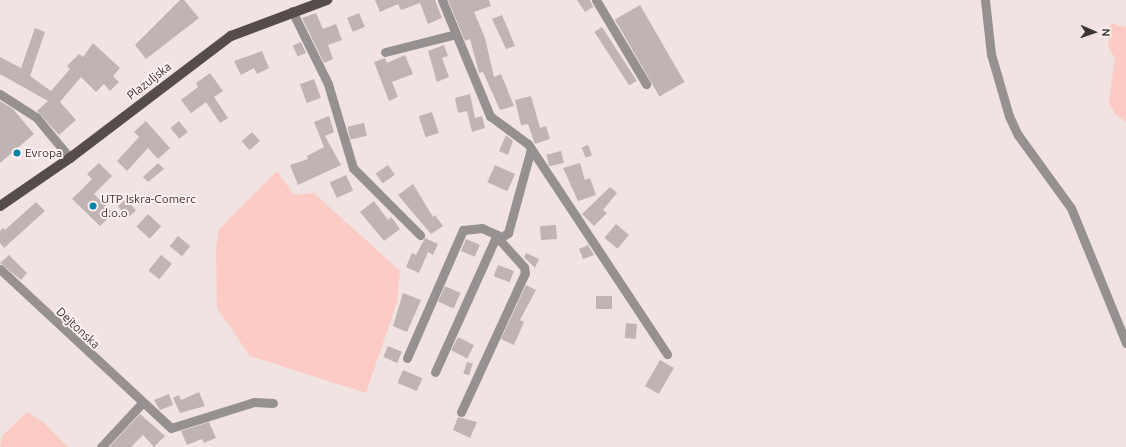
<!DOCTYPE html>
<style>
body{margin:0}
#map{position:relative;width:1126px;height:447px;overflow:hidden;background:#f0e3e1;font-family:Ubuntu,sans-serif}
div>[style]{position:absolute}
.green>*{inset:0;background:#fccbc5}
.building>*{inset:0;background:#c0b4b3;transform-origin:0 0}
.minor>*{height:9px;margin:-4.5px;padding:0 4.5px;transform-origin:4.5px;border-radius:4.5px;background:#969190}
.major>*{height:10px;margin:-5px;padding:0 5px;transform-origin:5px;border-radius:5px;background:#554c4b}
.dots>*{width:11px;height:11px;translate:-50% -50%;box-sizing:border-box;border:2px solid #fdf0ef;border-radius:50%}
span{translate:-50% -50%;white-space:nowrap;text-align:center;line-height:1.15;-webkit-text-stroke:4px #fdf0ef;paint-order:stroke}
.street-label{font-size:12px;color:#3a3534}
.poi-label{font-size:12px;color:#3a3534}
.left{translate:0 -50%;text-align:left}
.north{position:absolute;left:1074px;top:12px;width:40px;height:40px;-webkit-text-stroke:3px #fdf0ef;paint-order:stroke;rotate:92deg;font-size:11px;font-weight:700;line-height:16px;text-align:center;color:#3a3534}
.north::after{content:'';display:block;margin:auto;width:14px;height:18px;background:#3a3534;clip-path:polygon(50% 0,100% 100%,50% 72%,0 100%)}
</style>
<div id="map">
<div class="green">
<i style="clip-path:polygon(1111px 23px,1126px 27px,1126px 122px,1115px 114px,1109px 102px,1115px 58px,1108px 47px)"></i>
<i style="clip-path:polygon(277px 171px,294px 195px,314px 193px,400px 271px,397px 302px,366px 393px,250px 356px,217px 308px,216px 248px,219px 229px)"></i>
<i style="clip-path:polygon(27px 412px,43px 422px,68px 447px,0 447px,2px 436px)"></i>
</div>
<div class="building">
<i style="clip-path:polygon(180px 0,184px 0,199px 18px,146px 59px,135px 45px)"></i>
<i style="clip-path:polygon(375px 0,435px 0,442px 18px,428px 24px,420px 3px,401px 10px,398px 4px,380px 12px)"></i>
<i style="clip-path:polygon(448px 0,489px 0,491px 6px,474px 12px,485px 38px,494px 77px,501px 74px,514px 106px,500px 110px,483px 72px,479px 73px,470px 39px,465px 41px)"></i>
<i style="clip-path:polygon(577px 0,590px 0,593px 7px,585px 12px)"></i>
<i style="left:640px;top:5px;width:89px;height:29px;rotate:60deg"></i>
<i style="clip-path:polygon(316px 13px,323px 29px,336px 24px,342px 40px,328px 45px,333px 59px,324px 63px,302px 18px)"></i>
<i style="left:359px;top:13px;width:15px;height:13px;rotate:67deg"></i>
<i style="clip-path:polygon(502px 15px,515px 46px,506px 49px,492px 19px)"></i>
<i style="left:602px;top:27px;width:64px;height:9px;rotate:57deg"></i>
<i style="clip-path:polygon(35px 28px,45px 32px,30px 76px,51px 91px,70px 69px,67px 66px,79px 54px,83px 57px,93px 43px,120px 68px,113px 76px,119px 82px,110px 91px,104px 84px,96px 92px,81px 77px,60px 102px,76px 120px,59px 135px,37px 111px,48px 101px,0 74px,0 57px,21px 68px)"></i>
<i style="left:301px;top:42px;width:12px;height:9px;rotate:66deg"></i>
<i style="clip-path:polygon(444px 45px,448px 56px,442px 58px,449px 77px,437px 82px,428px 51px)"></i>
<i style="clip-path:polygon(262px 51px,269px 68px,257px 74px,254px 68px,241px 75px,234px 61px)"></i>
<i style="clip-path:polygon(405px 55px,413px 74px,392px 82px,398px 97px,389px 101px,374px 62px,385px 58px,387px 63px)"></i>
<i style="clip-path:polygon(210px 73px,223px 91px,214px 97px,228px 118px,220px 123px,206px 102px,191px 113px,181px 100px,198px 87px,196px 83px)"></i>
<i style="left:314px;top:79px;width:20px;height:15px;rotate:70deg"></i>
<i style="clip-path:polygon(470px 94px,475px 118px,482px 116px,485px 128px,472px 132px,467px 111px,458px 113px,455px 98px)"></i>
<i style="clip-path:polygon(531px 96px,540px 128px,546px 126px,550px 139px,535px 144px,528px 124px,521px 125px,515px 100px)"></i>
<i style="clip-path:polygon(0 101px,13px 109px,34px 134px,0 163px)"></i>
<i style="left:432px;top:112px;width:22px;height:14px;rotate:72deg"></i>
<i style="clip-path:polygon(329px 116px,334px 132px,325px 136px,341px 165px,298px 185px,290px 165px,308px 159px,307px 156px,324px 147px,314px 122px)"></i>
<i style="clip-path:polygon(146px 121px,170px 148px,158px 159px,148px 148px,127px 171px,117px 161px,139px 137px,134px 132px)"></i>
<i style="left:179px;top:121px;width:14px;height:11px;rotate:51deg"></i>
<i style="left:364px;top:123px;width:13px;height:17px;rotate:77deg"></i>
<i style="left:252px;top:132px;width:12px;height:14px;rotate:48deg"></i>
<i style="clip-path:polygon(506px 135px,513px 141px,508px 155px,499px 151px)"></i>
<i style="left:588px;top:145px;width:11px;height:7px;rotate:68deg"></i>
<i style="left:561px;top:151px;width:12px;height:15px;rotate:76deg"></i>
<i style="clip-path:polygon(99px 163px,112px 176px,94px 194px,113px 213px,100px 226px,72px 199px,92px 179px,87px 174px)"></i>
<i style="clip-path:polygon(158px 163px,164px 169px,148px 182px,143px 177px)"></i>
<i style="clip-path:polygon(580px 163px,585px 180px,590px 178px,596px 195px,578px 201px,563px 168px)"></i>
<i style="left:388px;top:165px;width:12px;height:15px;rotate:55deg"></i>
<i style="left:495px;top:165px;width:22px;height:19px;rotate:24deg"></i>
<i style="left:346px;top:175px;width:17px;height:18px;rotate:65deg"></i>
<i style="clip-path:polygon(413px 184px,433px 217px,435px 215px,443px 226px,431px 234px,398px 195px)"></i>
<i style="clip-path:polygon(610px 187px,617px 193px,603px 210px,607px 213px,594px 226px,582px 214px)"></i>
<i style="left:126px;top:199px;width:15px;height:11px;rotate:48deg"></i>
<i style="clip-path:polygon(374px 201px,388px 220px,391px 217px,400px 229px,384px 241px,360px 212px)"></i>
<i style="clip-path:polygon(36px 202px,45px 211px,4px 248px,0 243px,0 231px,3px 228px,5px 230px)"></i>
<i style="left:148px;top:214px;width:18px;height:17px;rotate:43deg"></i>
<i style="left:616px;top:224px;width:17px;height:18px;rotate:40deg"></i>
<i style="left:556px;top:225px;width:14px;height:16px;rotate:86deg"></i>
<i style="left:178px;top:236px;width:16px;height:13px;rotate:40deg"></i>
<i style="clip-path:polygon(425px 238px,438px 244px,433px 255px,428px 252px,419px 273px,406px 267px,412px 253px,416px 255px)"></i>
<i style="left:466px;top:239px;width:15px;height:13px;rotate:23deg"></i>
<i style="clip-path:polygon(588px 245px,594px 255px,583px 259px,579px 249px)"></i>
<i style="clip-path:polygon(526px 253px,539px 259px,535px 268px,524px 257px)"></i>
<i style="clip-path:polygon(9px 255px,27px 273px,21px 280px,0 263px)"></i>
<i style="left:161px;top:255px;width:14px;height:20px;rotate:39deg"></i>
<i style="left:498px;top:265px;width:17px;height:12px;rotate:21deg"></i>
<i style="clip-path:polygon(526px 285px,536px 290px,520px 320px,524px 322px,514px 345px,501px 339px)"></i>
<i style="left:445px;top:286px;width:17px;height:17px;rotate:24deg"></i>
<i style="clip-path:polygon(403px 293px,421px 300px,407px 332px,393px 326px)"></i>
<i style="left:596px;top:296px;width:16px;height:13px"></i>
<i style="left:626px;top:323px;width:11px;height:15px;rotate:5deg"></i>
<i style="left:458px;top:337px;width:18px;height:15px;rotate:27deg"></i>
<i style="left:388px;top:346px;width:15px;height:12px;rotate:23deg"></i>
<i style="left:660px;top:360px;width:16px;height:30px;rotate:30deg"></i>
<i style="left:467px;top:362px;width:6px;height:12px;rotate:18deg"></i>
<i style="left:403px;top:370px;width:21px;height:14px;rotate:23deg"></i>
<i style="clip-path:polygon(199px 392px,205px 406px,180px 413px,173px 398px,179px 395px,181px 400px)"></i>
<i style="clip-path:polygon(169px 394px,173px 405px,160px 410px,154px 400px)"></i>
<i style="clip-path:polygon(140px 414px,165px 436px,154px 447px,143px 435px,131px 447px,109px 447px)"></i>
<i style="clip-path:polygon(458px 417px,477px 422px,470px 438px,453px 430px)"></i>
<i style="clip-path:polygon(209px 422px,216px 438px,204px 443px,202px 439px,187px 445px,181px 431px)"></i>
</div>
<div class="minor">
<i style="left:442px;top:0;width:126px;rotate:67.5deg"></i>
<i style="left:490px;top:116px;width:47px;rotate:36.4deg"></i>
<i style="left:528px;top:144px;width:252px;rotate:56.5deg"></i>
<i style="left:596px;top:0;width:98px;rotate:59.2deg"></i>
<i style="left:985px;top:0;width:54px;rotate:83.7deg"></i>
<i style="left:991px;top:54px;width:65px;rotate:73.8deg"></i>
<i style="left:1009px;top:116px;width:21px;rotate:65deg"></i>
<i style="left:1018px;top:135px;width:90px;rotate:54deg"></i>
<i style="left:1071px;top:208px;width:146px;rotate:67.8deg"></i>
<i style="left:292px;top:11px;width:81px;rotate:63.7deg"></i>
<i style="left:328px;top:84px;width:88px;rotate:73.4deg"></i>
<i style="left:353px;top:168px;width:95px;rotate:45deg"></i>
<i style="left:385px;top:52px;width:73px;rotate:-14.2deg"></i>
<i style="left:0;top:94px;width:43px;rotate:32.6deg"></i>
<i style="left:36px;top:117px;width:53px;rotate:50.3deg"></i>
<i style="left:0;top:269px;width:233px;rotate:42.9deg"></i>
<i style="left:171px;top:428px;width:87px;rotate:-17.4deg"></i>
<i style="left:254px;top:402px;width:19px;rotate:3deg"></i>
<i style="left:407px;top:358px;width:140px;rotate:-66.4deg"></i>
<i style="left:463px;top:230px;width:19px;rotate:-6deg"></i>
<i style="left:482px;top:228px;width:17px;rotate:25deg"></i>
<i style="left:497px;top:235px;width:4px;rotate:63deg"></i>
<i style="left:499px;top:239px;width:11px;rotate:-34deg"></i>
<i style="left:508px;top:233px;width:87px;rotate:-74.7deg"></i>
<i style="left:435px;top:372px;width:150px;rotate:-65.7deg"></i>
<i style="left:461px;top:412px;width:153px;rotate:-65.3deg"></i>
<i style="left:525px;top:273px;width:6px;rotate:-99deg"></i>
<i style="left:524px;top:267px;width:38px;rotate:-132deg"></i>
<i style="left:101px;top:447px;width:60px;rotate:-47deg"></i>
</div>
<div class="major">
<i style="left:0;top:206px;width:85px;rotate:-34.4deg"></i>
<i style="left:70px;top:158px;width:202px;rotate:-37.2deg"></i>
<i style="left:231px;top:36px;width:103px;rotate:-20.6deg"></i>
</div>
<div class="dots">
<i style="left:17px;top:153px;background:#0484a8"></i>
<i style="left:93px;top:206px;background:#0484a8"></i>
</div>
<div class="street-label">
<span style="left:149px;top:81px;rotate:-38deg">Plazuljska</span>
<span style="left:78px;top:328px;rotate:43deg">Dejtonska</span>
</div>
<div class="poi-label">
<span class="left" style="left:25px;top:153px">Evropa</span>
<span class="left" style="left:101px;top:206px">UTP Iskra-Comerc<br>d.o.o</span>
</div>
<div class="north">N</div>
</div>
